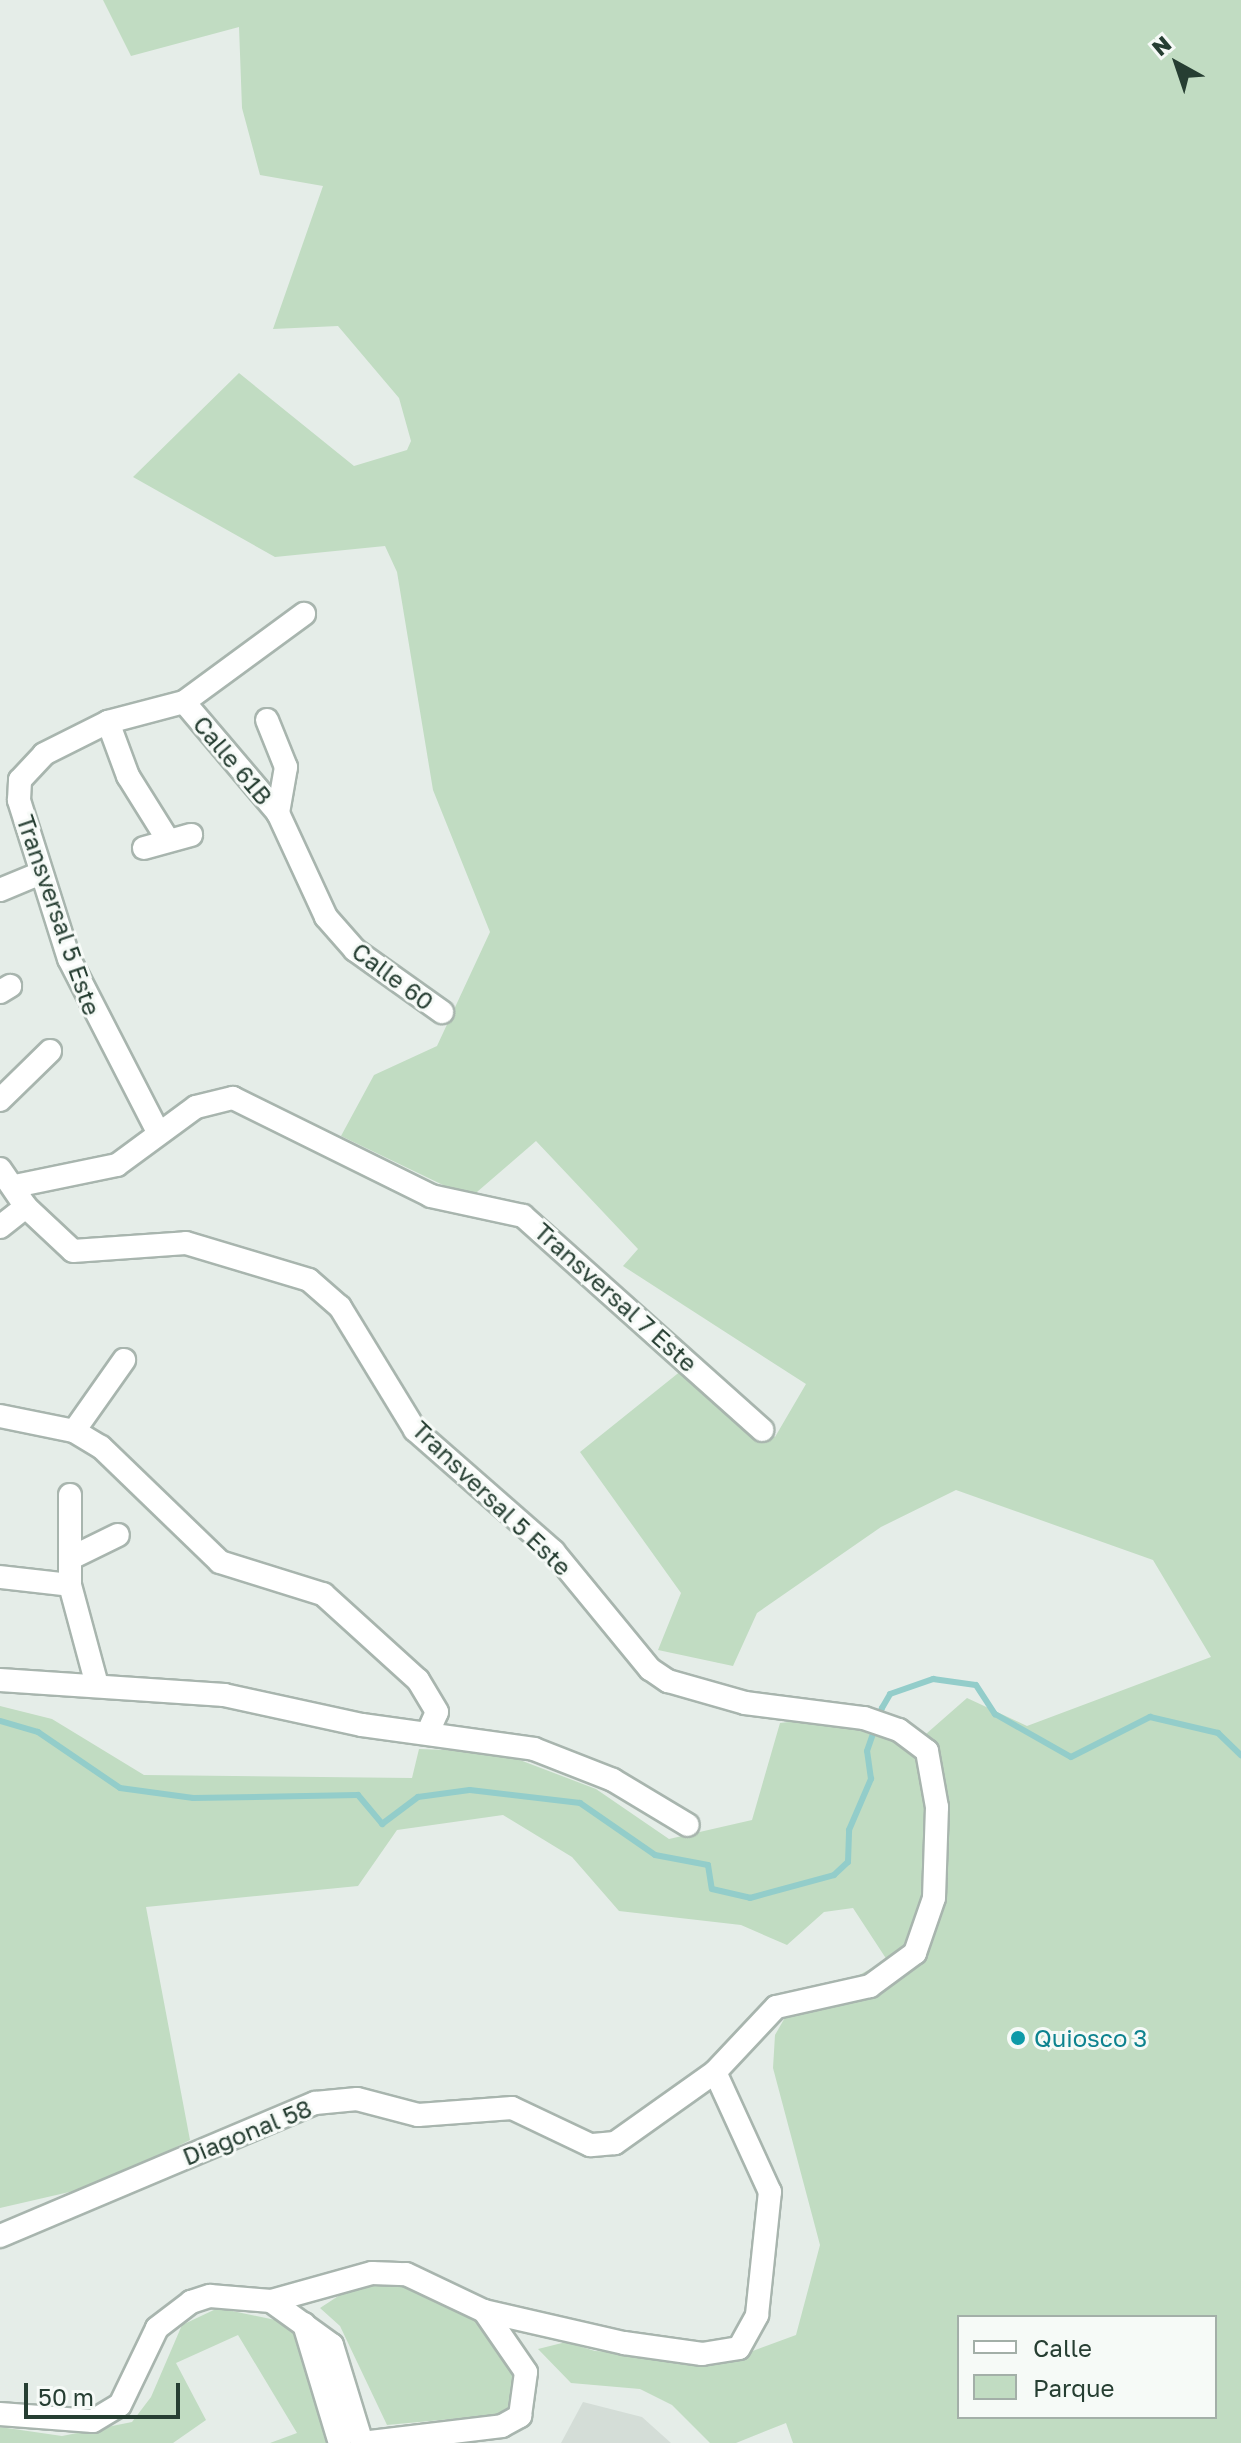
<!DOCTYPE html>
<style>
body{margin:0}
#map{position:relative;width:1241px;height:2443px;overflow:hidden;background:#e5ede8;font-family:"Golos Text",sans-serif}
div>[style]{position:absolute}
.built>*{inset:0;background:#d4ddd7}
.green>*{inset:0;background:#c1dcc2}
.stream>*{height:6px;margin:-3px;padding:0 3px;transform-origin:3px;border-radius:3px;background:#93cdca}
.roads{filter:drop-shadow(2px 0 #a8b5ae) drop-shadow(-2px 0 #a8b5ae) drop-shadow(0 2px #a8b5ae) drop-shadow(0 -2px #a8b5ae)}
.minor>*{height:22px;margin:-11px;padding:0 11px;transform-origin:11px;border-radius:11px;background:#fff}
.dots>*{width:22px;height:22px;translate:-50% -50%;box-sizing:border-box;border:4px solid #f6faf7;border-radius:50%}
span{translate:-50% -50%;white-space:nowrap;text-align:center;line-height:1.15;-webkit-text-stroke:6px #f6faf7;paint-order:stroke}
.street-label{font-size:24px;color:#263e32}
.culture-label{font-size:24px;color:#0d838f}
.left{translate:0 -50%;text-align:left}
.legend{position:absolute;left:957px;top:2315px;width:260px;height:104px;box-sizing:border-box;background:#f6faf7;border:2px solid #a3afa8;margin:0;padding:10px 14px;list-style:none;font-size:24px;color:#263e32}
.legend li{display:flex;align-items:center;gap:16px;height:40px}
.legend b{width:40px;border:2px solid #a3afa8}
.north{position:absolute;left:1137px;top:24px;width:80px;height:80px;-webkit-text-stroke:6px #f6faf7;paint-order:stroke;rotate:320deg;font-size:22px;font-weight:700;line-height:32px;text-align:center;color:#263e32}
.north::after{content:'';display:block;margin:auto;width:28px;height:36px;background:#263e32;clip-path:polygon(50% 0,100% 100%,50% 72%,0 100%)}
.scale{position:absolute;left:24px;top:2383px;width:156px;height:36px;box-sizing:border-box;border:4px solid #263e32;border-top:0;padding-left:10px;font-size:24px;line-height:28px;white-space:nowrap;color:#263e32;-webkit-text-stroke:6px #f6faf7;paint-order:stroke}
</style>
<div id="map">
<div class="built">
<i style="clip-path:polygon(583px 2402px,642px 2417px,671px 2443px,561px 2443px)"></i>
</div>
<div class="green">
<i style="clip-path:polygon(evenodd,103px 0,1241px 0,1241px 2443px,793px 2443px,786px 2423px,736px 2443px,710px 2443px,672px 2405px,640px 2389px,571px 2383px,538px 2349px,566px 2342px,595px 2351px,734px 2358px,796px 2335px,820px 2245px,773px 2068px,775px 2035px,787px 2014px,887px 1960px,853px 1908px,824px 1912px,787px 1945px,741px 1925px,619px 1911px,572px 1857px,503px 1815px,397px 1830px,358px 1886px,146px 1907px,190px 2140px,104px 2184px,0 2208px,0 1706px,52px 1719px,144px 1775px,412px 1778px,419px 1749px,499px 1752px,596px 1789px,669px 1839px,752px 1820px,780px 1723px,868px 1713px,926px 1734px,967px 1698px,1027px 1726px,1211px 1657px,1153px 1560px,956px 1490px,881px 1527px,757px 1613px,733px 1666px,658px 1650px,681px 1593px,580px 1452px,697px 1358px,775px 1437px,806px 1384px,623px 1266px,638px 1249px,536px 1141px,470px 1198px,341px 1136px,374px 1075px,437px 1046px,490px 932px,433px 790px,397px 572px,385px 546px,275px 557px,133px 477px,239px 373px,354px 466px,407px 450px,411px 441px,399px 398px,338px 326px,273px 329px,323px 186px,260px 175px,242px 108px,239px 27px,131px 56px,103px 0,959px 2317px,1215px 2317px,1215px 2417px,959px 2417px,959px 2317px)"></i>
<i style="clip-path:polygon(399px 2280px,463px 2308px,498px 2338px,520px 2365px,515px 2405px,495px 2415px,387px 2425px,340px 2326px,320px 2308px,343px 2293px)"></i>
<i style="clip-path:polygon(218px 2308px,290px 2323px,305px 2337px,336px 2443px,270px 2443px,297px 2433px,238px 2335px,176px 2363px,206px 2420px,173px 2443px,0 2443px,0 2427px,62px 2436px,132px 2422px,151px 2397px,182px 2325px)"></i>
</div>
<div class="stream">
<i style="left:0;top:1721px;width:40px;rotate:16deg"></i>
<i style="left:38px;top:1732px;width:99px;rotate:34.3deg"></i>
<i style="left:120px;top:1788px;width:74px;rotate:7.8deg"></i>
<i style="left:193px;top:1798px;width:165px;rotate:-1deg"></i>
<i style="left:358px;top:1795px;width:38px;rotate:50deg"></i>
<i style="left:382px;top:1824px;width:45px;rotate:-36.9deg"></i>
<i style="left:418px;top:1797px;width:52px;rotate:-7.7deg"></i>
<i style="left:470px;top:1790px;width:111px;rotate:6.7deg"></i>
<i style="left:580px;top:1803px;width:91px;rotate:34.7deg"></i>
<i style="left:655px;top:1855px;width:54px;rotate:10.7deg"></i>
<i style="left:708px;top:1865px;width:24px;rotate:81deg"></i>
<i style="left:712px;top:1889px;width:39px;rotate:13deg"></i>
<i style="left:750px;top:1898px;width:87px;rotate:-15.3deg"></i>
<i style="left:834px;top:1875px;width:19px;rotate:-43deg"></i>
<i style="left:848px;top:1862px;width:32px;rotate:-88deg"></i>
<i style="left:849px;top:1830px;width:56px;rotate:-66.7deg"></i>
<i style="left:871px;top:1779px;width:28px;rotate:-98deg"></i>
<i style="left:867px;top:1751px;width:46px;rotate:-70.8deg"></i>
<i style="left:882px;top:1708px;width:16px;rotate:-60deg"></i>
<i style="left:890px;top:1694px;width:46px;rotate:-19.2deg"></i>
<i style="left:933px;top:1679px;width:43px;rotate:7.9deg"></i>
<i style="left:976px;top:1685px;width:35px;rotate:57deg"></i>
<i style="left:995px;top:1714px;width:87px;rotate:29.5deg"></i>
<i style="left:1071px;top:1757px;width:89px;rotate:-26.9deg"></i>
<i style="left:1150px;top:1717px;width:70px;rotate:13.2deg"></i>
<i style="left:1218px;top:1733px;width:32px;rotate:44deg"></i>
</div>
<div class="roads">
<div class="minor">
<i style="left:184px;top:702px;width:145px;rotate:49.7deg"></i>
<i style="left:278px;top:813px;width:115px;rotate:65.2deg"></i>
<i style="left:326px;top:917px;width:44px;rotate:48.7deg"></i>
<i style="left:355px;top:950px;width:107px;rotate:35.5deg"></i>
<i style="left:267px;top:720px;width:51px;rotate:68deg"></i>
<i style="left:286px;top:767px;width:47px;rotate:99.9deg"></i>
<i style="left:108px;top:722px;width:58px;rotate:69.7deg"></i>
<i style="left:128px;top:776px;width:75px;rotate:58deg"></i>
<i style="left:144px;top:848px;width:49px;rotate:-15.5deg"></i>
<i style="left:0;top:890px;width:44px;rotate:-22.5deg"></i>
<i style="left:0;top:992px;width:12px;rotate:-31deg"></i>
<i style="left:0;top:1100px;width:70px;rotate:-44.4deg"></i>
<i style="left:157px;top:1130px;width:192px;rotate:-117.2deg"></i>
<i style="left:69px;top:959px;width:167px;rotate:-107.5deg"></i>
<i style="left:19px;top:800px;width:20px;rotate:-87deg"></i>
<i style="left:20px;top:780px;width:35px;rotate:-47deg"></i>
<i style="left:44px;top:754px;width:72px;rotate:-26.6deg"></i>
<i style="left:108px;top:722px;width:79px;rotate:-14.7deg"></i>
<i style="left:184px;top:702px;width:149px;rotate:-36.3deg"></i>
<i style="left:0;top:1169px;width:46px;rotate:55.6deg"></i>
<i style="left:26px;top:1207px;width:64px;rotate:43.1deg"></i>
<i style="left:73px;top:1251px;width:113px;rotate:-4deg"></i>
<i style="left:186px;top:1243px;width:128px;rotate:16.7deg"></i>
<i style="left:309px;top:1280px;width:41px;rotate:41.1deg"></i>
<i style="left:340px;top:1307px;width:144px;rotate:58.6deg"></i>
<i style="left:415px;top:1430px;width:184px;rotate:41.2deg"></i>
<i style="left:553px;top:1551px;width:153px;rotate:50.6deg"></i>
<i style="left:650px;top:1669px;width:22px;rotate:34deg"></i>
<i style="left:668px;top:1681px;width:80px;rotate:15.9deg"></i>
<i style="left:745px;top:1703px;width:120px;rotate:7.2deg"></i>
<i style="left:864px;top:1718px;width:37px;rotate:19deg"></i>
<i style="left:899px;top:1730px;width:35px;rotate:37deg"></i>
<i style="left:927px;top:1751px;width:57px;rotate:79.9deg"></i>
<i style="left:937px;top:1807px;width:91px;rotate:91.9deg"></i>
<i style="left:934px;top:1898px;width:58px;rotate:109.1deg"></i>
<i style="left:915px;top:1953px;width:56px;rotate:143.7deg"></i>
<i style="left:870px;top:1986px;width:96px;rotate:167.4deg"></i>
<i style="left:776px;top:2007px;width:89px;rotate:133.2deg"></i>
<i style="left:715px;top:2072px;width:123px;rotate:144.6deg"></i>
<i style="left:615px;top:2143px;width:25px;rotate:175deg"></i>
<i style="left:590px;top:2145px;width:86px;rotate:-154.6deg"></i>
<i style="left:512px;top:2108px;width:94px;rotate:175.7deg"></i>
<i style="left:418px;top:2115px;width:63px;rotate:-165.3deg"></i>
<i style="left:357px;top:2099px;width:42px;rotate:174.6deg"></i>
<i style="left:315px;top:2103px;width:342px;rotate:157.1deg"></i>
<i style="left:15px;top:1186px;width:104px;rotate:-11.6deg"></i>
<i style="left:117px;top:1165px;width:98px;rotate:-36.3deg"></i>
<i style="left:196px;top:1107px;width:38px;rotate:-14deg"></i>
<i style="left:233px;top:1098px;width:221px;rotate:26.3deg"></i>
<i style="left:431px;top:1196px;width:94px;rotate:12.3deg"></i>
<i style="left:523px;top:1216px;width:321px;rotate:41.8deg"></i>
<i style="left:0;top:1227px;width:33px;rotate:-38deg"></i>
<i style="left:0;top:1416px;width:76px;rotate:11.5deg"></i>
<i style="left:74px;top:1431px;width:31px;rotate:31deg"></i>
<i style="left:101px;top:1447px;width:165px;rotate:44deg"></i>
<i style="left:220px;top:1562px;width:108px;rotate:17.3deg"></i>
<i style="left:323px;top:1594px;width:128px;rotate:42.2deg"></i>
<i style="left:418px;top:1680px;width:37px;rotate:59deg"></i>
<i style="left:437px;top:1712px;width:22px;rotate:114deg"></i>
<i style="left:74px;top:1431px;width:87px;rotate:-54.8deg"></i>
<i style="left:70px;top:1495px;width:90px;rotate:90deg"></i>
<i style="left:70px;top:1585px;width:104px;rotate:74.9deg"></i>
<i style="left:73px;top:1557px;width:50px;rotate:-26.1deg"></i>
<i style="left:0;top:1577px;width:70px;rotate:6.5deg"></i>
<i style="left:0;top:1680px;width:225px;rotate:3.8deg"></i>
<i style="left:224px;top:1695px;width:141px;rotate:12.3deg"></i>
<i style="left:362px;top:1725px;width:174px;rotate:7.9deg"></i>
<i style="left:534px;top:1749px;width:85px;rotate:21.4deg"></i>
<i style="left:613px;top:1780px;width:87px;rotate:31deg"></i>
<i style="left:271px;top:2301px;width:75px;rotate:35.8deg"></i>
<i style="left:332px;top:2345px;width:102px;rotate:73deg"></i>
<i style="left:362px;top:2443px;width:141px;rotate:-6.9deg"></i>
<i style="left:502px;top:2426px;width:21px;rotate:-29deg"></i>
<i style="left:520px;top:2416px;width:44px;rotate:-82.2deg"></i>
<i style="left:526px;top:2372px;width:74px;rotate:-124.5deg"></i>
<i style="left:304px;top:2324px;width:124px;rotate:73.2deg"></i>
<i style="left:0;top:2414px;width:93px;rotate:4.3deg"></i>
<i style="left:93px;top:2421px;width:31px;rotate:-31deg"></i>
<i style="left:120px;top:2405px;width:85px;rotate:-64.3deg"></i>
<i style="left:157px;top:2328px;width:43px;rotate:-37.4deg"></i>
<i style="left:191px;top:2302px;width:20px;rotate:-18deg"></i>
<i style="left:210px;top:2296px;width:61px;rotate:4.7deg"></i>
<i style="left:271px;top:2301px;width:105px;rotate:-15.5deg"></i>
<i style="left:372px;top:2273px;width:34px;rotate:2deg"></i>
<i style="left:406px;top:2274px;width:86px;rotate:25.4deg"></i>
<i style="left:484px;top:2311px;width:144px;rotate:12.9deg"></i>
<i style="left:624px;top:2343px;width:79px;rotate:8deg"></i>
<i style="left:702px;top:2354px;width:37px;rotate:-9deg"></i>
<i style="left:739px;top:2348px;width:38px;rotate:-61deg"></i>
<i style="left:757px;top:2315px;width:124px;rotate:-84deg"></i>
<i style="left:770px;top:2192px;width:132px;rotate:-114.6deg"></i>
</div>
</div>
<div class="dots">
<i style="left:1018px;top:2038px;background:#0f9aa8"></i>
</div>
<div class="street-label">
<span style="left:233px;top:760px;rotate:50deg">Calle 61B</span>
<span style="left:59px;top:915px;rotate:71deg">Transversal 5 Este</span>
<span style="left:393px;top:976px;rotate:37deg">Calle 60</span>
<span style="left:616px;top:1297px;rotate:42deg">Transversal 7 Este</span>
<span style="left:492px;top:1498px;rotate:44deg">Transversal 5 Este</span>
<span style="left:247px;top:2132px;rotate:-22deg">Diagonal 58</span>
</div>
<div class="culture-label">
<span class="left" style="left:1034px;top:2038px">Quiosco 3</span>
</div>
<ul class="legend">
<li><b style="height:10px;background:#fff"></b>Calle</li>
<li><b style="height:22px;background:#c1dcc2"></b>Parque</li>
</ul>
<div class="north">N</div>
<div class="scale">50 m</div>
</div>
